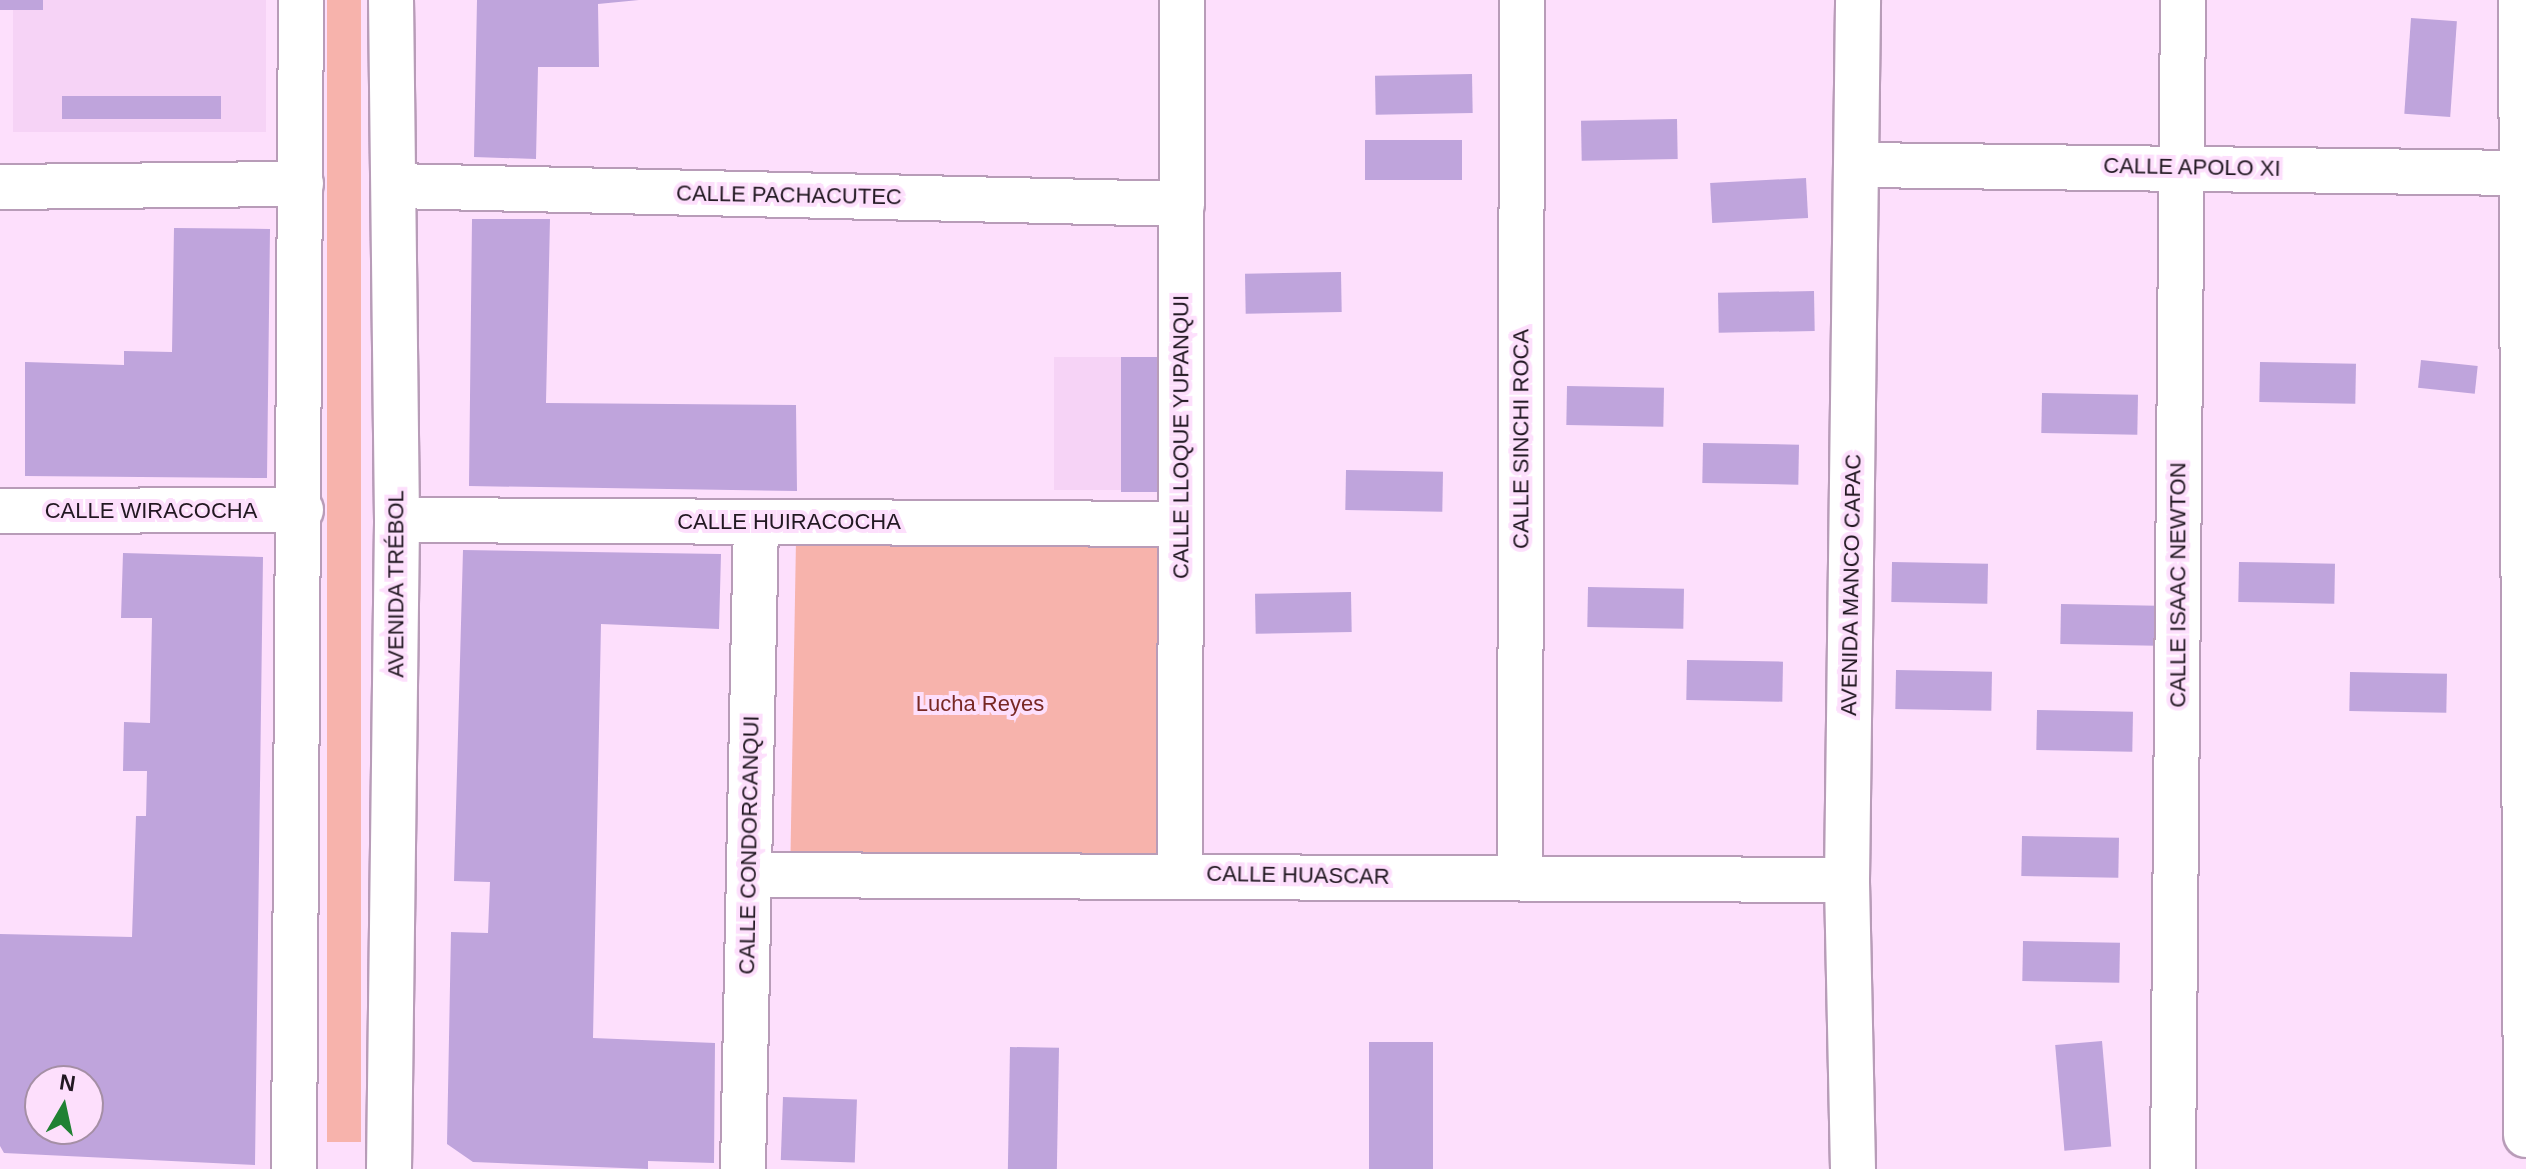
<!DOCTYPE html>
<meta charset="utf-8">
<style>
body{margin:0}
#map{position:relative;width:2526px;height:1169px;overflow:hidden;background:#fddffc;font-family:Helvetica,sans-serif}
div>[style]{position:absolute}
.built>*{inset:0;background:#f6d3f6;transform-origin:0 0}
.green>*{inset:0;background:#f7b3ac;transform-origin:0 0}
.building>*{inset:0;background:#bfa4dc;transform-origin:0 0}
.roads{filter:drop-shadow(2px 0 #b89cb8) drop-shadow(-2px 0 #b89cb8) drop-shadow(0 2px #b89cb8) drop-shadow(0 -2px #b89cb8)}
.minor>*{height:44px;margin:-22px;padding:0 22px;transform-origin:22px;border-radius:22px;background:#fff}
span{translate:-50% -50%;white-space:nowrap;text-align:center;line-height:1.15;-webkit-text-stroke:8px #fddffc;paint-order:stroke}
.street-label{font-size:22px;color:#221822}
.park-label{font-size:22px;color:#782824}
.north{position:absolute;left:24px;top:1065px;width:80px;height:80px;box-sizing:border-box;background:#fddffc;border:2px solid #a58fa5;border-radius:50%;rotate:9deg;font-size:22px;font-weight:700;line-height:32px;text-align:center;color:#221822}
.north::after{content:'';display:block;margin:auto;width:28px;height:36px;background:#208133;clip-path:polygon(50% 0,100% 100%,50% 72%,0 100%)}
</style>
<div id="map">
<div class="built">
<i style="left:13px;top:0;width:253px;height:132px"></i>
<i style="left:1054px;top:357px;width:106px;height:133px"></i>
</div>
<div class="green">
<i style="left:327px;top:0;width:34px;height:1142px"></i>
<i style="left:796px;top:540px;width:367px;height:326px;rotate:1deg"></i>
</div>
<div class="building">
<i style="left:0;top:0;width:43px;height:10px"></i>
<i style="clip-path:polygon(477px 0,639px 0,598px 4px,599px 67px,538px 67px,536px 159px,474px 157px)"></i>
<i style="left:2411px;top:18px;width:46px;height:96px;rotate:4deg"></i>
<i style="left:1472px;top:74px;width:39px;height:97px;rotate:89deg"></i>
<i style="left:62px;top:96px;width:159px;height:23px"></i>
<i style="left:1677px;top:119px;width:40px;height:96px;rotate:89deg"></i>
<i style="left:1462px;top:140px;width:40px;height:97px;rotate:90deg"></i>
<i style="left:1806px;top:178px;width:40px;height:96px;rotate:87deg"></i>
<i style="clip-path:polygon(472px 219px,550px 219px,546px 403px,796px 405px,797px 491px,469px 486px)"></i>
<i style="clip-path:polygon(174px 228px,270px 229px,267px 478px,25px 476px,25px 362px,124px 365px,124px 351px,172px 352px)"></i>
<i style="left:1341px;top:272px;width:40px;height:96px;rotate:89deg"></i>
<i style="left:1814px;top:291px;width:40px;height:96px;rotate:89deg"></i>
<i style="left:1121px;top:357px;width:39px;height:135px"></i>
<i style="left:2421px;top:360px;width:57px;height:28px;rotate:6deg"></i>
<i style="left:2260px;top:362px;width:96px;height:40px;rotate:1deg"></i>
<i style="left:1567px;top:386px;width:97px;height:39px;rotate:1deg"></i>
<i style="left:2042px;top:393px;width:96px;height:40px;rotate:1deg"></i>
<i style="left:1703px;top:443px;width:96px;height:40px;rotate:1deg"></i>
<i style="left:1346px;top:470px;width:97px;height:40px;rotate:1deg"></i>
<i style="clip-path:polygon(463px 550px,721px 554px,719px 629px,601px 624px,593px 1038px,715px 1043px,714px 1163px,648px 1161px,648px 1169px,473px 1162px,447px 1144px,451px 932px,488px 933px,490px 882px,454px 881px)"></i>
<i style="clip-path:polygon(evenodd,123px 553px,263px 557px,255px 1165px,4px 1153px,0 1146px,0 934px,132px 937px,136px 816px,146px 816px,147px 771px,123px 771px,124px 722px,150px 723px,152px 618px,121px 618px,123px 553px,40px 1081px,88px 1081px,88px 1129px,40px 1129px,40px 1081px)"></i>
<i style="left:1892px;top:562px;width:96px;height:40px;rotate:1deg"></i>
<i style="left:2239px;top:562px;width:96px;height:40px;rotate:1deg"></i>
<i style="left:1588px;top:587px;width:96px;height:40px;rotate:1deg"></i>
<i style="left:1351px;top:592px;width:40px;height:96px;rotate:89deg"></i>
<i style="left:2061px;top:604px;width:96px;height:40px;rotate:1deg"></i>
<i style="left:1687px;top:660px;width:96px;height:40px;rotate:1deg"></i>
<i style="left:1896px;top:670px;width:96px;height:39px;rotate:1deg"></i>
<i style="left:2350px;top:672px;width:97px;height:39px;rotate:1deg"></i>
<i style="left:2037px;top:710px;width:96px;height:40px;rotate:1deg"></i>
<i style="left:2022px;top:836px;width:97px;height:40px;rotate:1deg"></i>
<i style="left:2023px;top:941px;width:97px;height:40px;rotate:1deg"></i>
<i style="left:2102px;top:1041px;width:106px;height:47px;rotate:85deg"></i>
<i style="left:1369px;top:1042px;width:64px;height:127px"></i>
<i style="left:1010px;top:1047px;width:49px;height:122px;rotate:1deg"></i>
<i style="left:783px;top:1097px;width:74px;height:63px;rotate:2deg"></i>
</div>
<div class="roads">
<div class="minor">
<i style="left:2521px;top:0;width:1135px;rotate:89.75deg"></i>
<i style="left:1858px;top:165px;width:668px;rotate:0.69deg"></i>
<i style="left:395px;top:186px;width:787px;rotate:1.31deg"></i>
<i style="left:0;top:187px;width:301px;rotate:-0.6deg"></i>
<i style="left:0;top:511px;width:301px;rotate:-0.2deg"></i>
<i style="left:397px;top:520px;width:783px;rotate:0.29deg"></i>
<i style="left:1180px;top:874px;width:874px;rotate:-89.87deg"></i>
<i style="left:749px;top:875px;width:1098px;rotate:0.26deg"></i>
<i style="left:1520px;top:878px;width:878px;rotate:-89.87deg"></i>
<i style="left:294px;top:1169px;width:1169px;rotate:-89.66deg"></i>
<i style="left:389px;top:1169px;width:649px;rotate:-89.29deg"></i>
<i style="left:397px;top:520px;width:520px;rotate:-90.66deg"></i>
<i style="left:743px;top:1169px;width:647px;rotate:-88.85deg"></i>
<i style="left:1853px;top:1169px;width:289px;rotate:-91.2deg"></i>
<i style="left:1847px;top:880px;width:880px;rotate:-89.28deg"></i>
<i style="left:2173px;top:1169px;width:1169px;rotate:-89.51deg"></i>
</div>
</div>
<div class="street-label">
<span style="left:2192px;top:167px;rotate:1deg">CALLE APOLO XI</span>
<span style="left:789px;top:195px;rotate:1deg">CALLE PACHACUTEC</span>
<span style="left:1181px;top:437px;rotate:-90deg">CALLE LLOQUE YUPANQUI</span>
<span style="left:1521px;top:439px;rotate:-90deg">CALLE SINCHI ROCA</span>
<span style="left:151px;top:511px">CALLE WIRACOCHA</span>
<span style="left:789px;top:522px">CALLE HUIRACOCHA</span>
<span style="left:396px;top:584px;rotate:-90deg">AVENIDA TRÉBOL</span>
<span style="left:1851px;top:585px;rotate:-89deg">AVENIDA MANCO CAPAC</span>
<span style="left:2178px;top:585px;rotate:-90deg">CALLE ISAAC NEWTON</span>
<span style="left:749px;top:845px;rotate:-89deg">CALLE CONDORCANQUI</span>
<span style="left:1298px;top:875px;rotate:1deg">CALLE HUASCAR</span>
</div>
<div class="park-label">
<span style="left:980px;top:704px">Lucha Reyes</span>
</div>
<div class="north">N</div>
</div>
